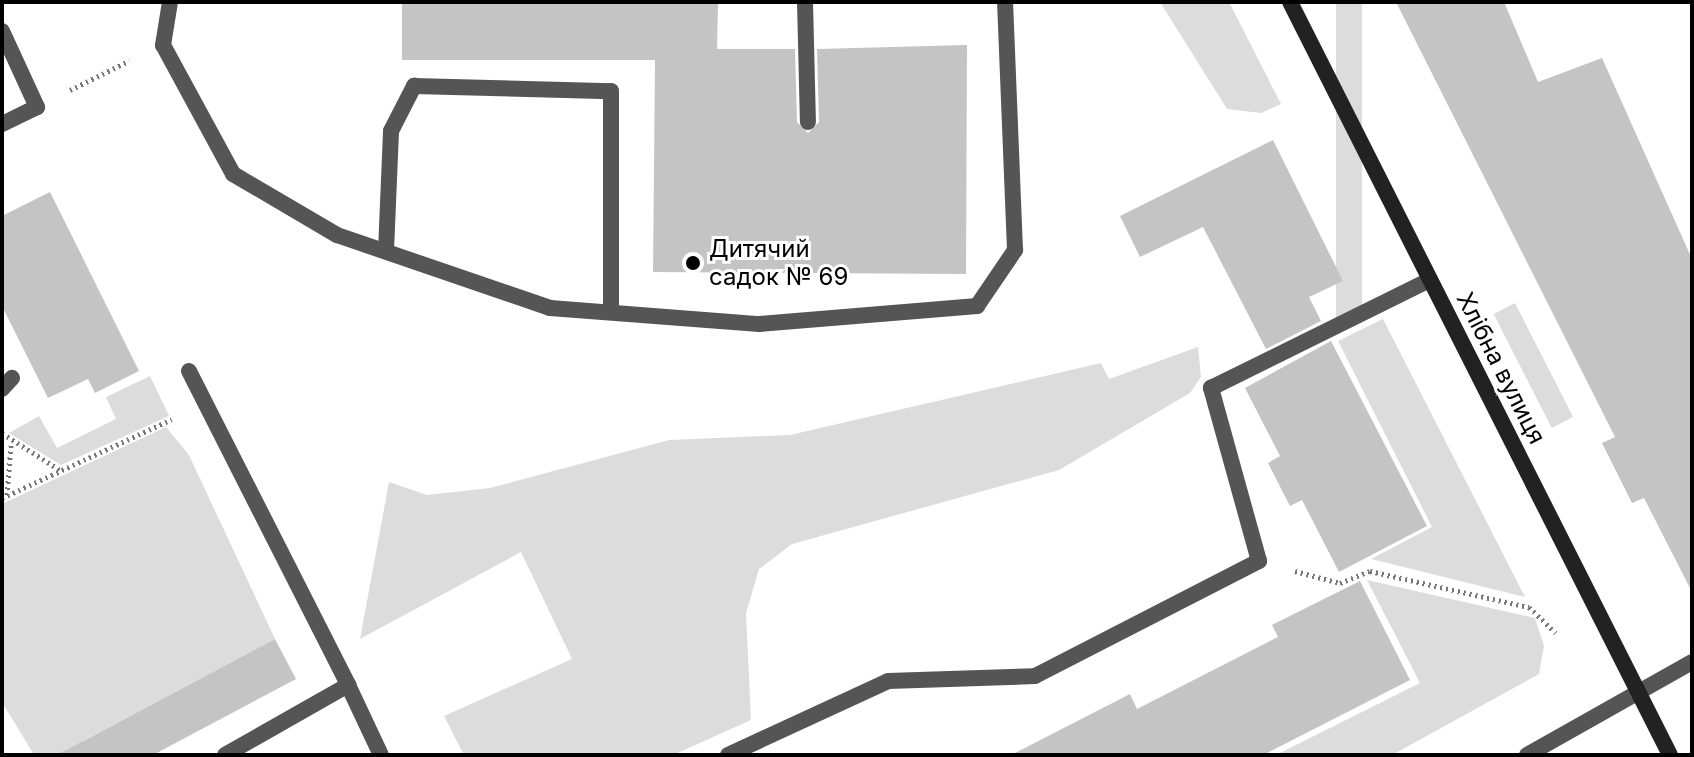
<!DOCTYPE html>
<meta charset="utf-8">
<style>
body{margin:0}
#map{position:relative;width:1694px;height:757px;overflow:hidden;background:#fff;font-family:Inter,sans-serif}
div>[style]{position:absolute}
.green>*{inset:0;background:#dcdcdc;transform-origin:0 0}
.building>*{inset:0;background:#c4c4c4}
.path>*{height:5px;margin-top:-2.5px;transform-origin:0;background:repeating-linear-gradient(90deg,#777 0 2px,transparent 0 6px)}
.lane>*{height:16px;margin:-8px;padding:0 8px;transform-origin:8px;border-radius:8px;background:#555}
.street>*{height:16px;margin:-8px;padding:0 8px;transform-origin:8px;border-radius:8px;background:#555}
.secondary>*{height:16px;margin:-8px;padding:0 8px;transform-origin:8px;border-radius:8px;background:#222}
.dots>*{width:22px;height:22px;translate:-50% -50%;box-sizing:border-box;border:4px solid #fff;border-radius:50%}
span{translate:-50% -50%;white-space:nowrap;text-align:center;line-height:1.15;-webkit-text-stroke:6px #fff;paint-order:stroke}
.poi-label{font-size:24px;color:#000}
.left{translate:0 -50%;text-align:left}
.street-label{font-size:24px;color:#000}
.frame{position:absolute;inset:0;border:4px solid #000;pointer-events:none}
</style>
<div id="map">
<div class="green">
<i style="clip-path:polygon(1160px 2px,1229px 2px,1281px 104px,1261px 113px,1227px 109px)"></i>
<i style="left:1336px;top:2px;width:26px;height:321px"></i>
<i style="left:1515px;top:303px;width:128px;height:24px;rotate:63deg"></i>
<i style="clip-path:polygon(1383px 319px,1525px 597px,1371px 559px,1432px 527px,1338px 341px)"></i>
<i style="clip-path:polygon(1198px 347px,1201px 377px,1190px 393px,1059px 470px,792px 544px,759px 569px,746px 613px,751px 720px,673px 755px,464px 755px,444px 716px,572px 659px,521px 552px,360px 639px,389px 482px,427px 495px,490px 488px,669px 440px,790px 435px,1101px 363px,1109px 379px)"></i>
<i style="clip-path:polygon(150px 376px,169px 416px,61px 465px,9px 433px,39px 416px,57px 448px,116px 419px,106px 397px)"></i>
<i style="clip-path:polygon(166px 427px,189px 455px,275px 639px,83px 741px,90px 755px,34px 755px,2px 702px,2px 504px)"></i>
<i style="clip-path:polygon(1367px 580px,1535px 618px,1544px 646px,1539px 674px,1392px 755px,1276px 755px,1420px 683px)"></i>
</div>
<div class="building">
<i style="clip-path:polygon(402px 2px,718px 2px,717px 49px,795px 49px,797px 122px,808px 133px,819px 122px,817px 49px,967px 45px,966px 274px,653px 272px,655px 60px,402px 60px)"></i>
<i style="clip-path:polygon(1396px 2px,1504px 2px,1538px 82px,1602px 58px,1692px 259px,1692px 592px,1644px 498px,1632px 503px,1602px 443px,1615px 437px)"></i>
<i style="clip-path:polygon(1273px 140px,1343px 281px,1309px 297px,1321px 321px,1266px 349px,1203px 227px,1140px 257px,1120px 216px)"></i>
<i style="clip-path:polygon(50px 192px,139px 371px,95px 393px,88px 379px,48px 398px,2px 306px,2px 216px)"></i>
<i style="clip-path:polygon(1331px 341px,1427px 526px,1339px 572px,1302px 500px,1290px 506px,1268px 463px,1280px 456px,1245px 388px)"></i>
<i style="clip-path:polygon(1360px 581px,1410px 680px,1263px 755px,1011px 755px,1130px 694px,1137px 709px,1278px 637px,1272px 625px)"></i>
<i style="clip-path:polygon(275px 639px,296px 679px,153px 755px,57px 755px)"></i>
</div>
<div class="path">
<i style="left:70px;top:90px;width:66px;rotate:-26.2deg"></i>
<i style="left:2px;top:433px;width:69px;rotate:32.5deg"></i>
<i style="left:7px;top:495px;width:50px;rotate:-85.4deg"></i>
<i style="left:2px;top:498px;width:187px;rotate:-24.9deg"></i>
<i style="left:1295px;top:571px;width:47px;rotate:14.9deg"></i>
<i style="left:1340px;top:583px;width:32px;rotate:-22deg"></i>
<i style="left:1370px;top:571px;width:163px;rotate:12.8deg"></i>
<i style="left:1529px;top:607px;width:37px;rotate:44deg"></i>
</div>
<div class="lane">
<i style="left:170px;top:2px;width:44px;rotate:99.2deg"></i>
<i style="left:163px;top:45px;width:147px;rotate:61.5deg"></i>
<i style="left:233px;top:174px;width:121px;rotate:30.4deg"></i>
<i style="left:337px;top:235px;width:225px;rotate:18.9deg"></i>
<i style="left:550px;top:308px;width:210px;rotate:4.4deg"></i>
<i style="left:759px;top:324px;width:219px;rotate:-4.7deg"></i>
<i style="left:977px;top:306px;width:68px;rotate:-55.8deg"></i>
<i style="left:1015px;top:250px;width:248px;rotate:-92.3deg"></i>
<i style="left:805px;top:2px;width:120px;rotate:88.6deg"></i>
<i style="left:2px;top:31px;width:84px;rotate:65.3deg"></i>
<i style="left:37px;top:107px;width:39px;rotate:154deg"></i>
<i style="left:386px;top:251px;width:120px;rotate:-87.6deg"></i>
<i style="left:391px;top:131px;width:51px;rotate:-62.9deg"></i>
<i style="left:414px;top:86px;width:197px;rotate:1.5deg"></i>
<i style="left:611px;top:91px;width:221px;rotate:90deg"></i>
<i style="left:189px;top:371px;width:352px;rotate:63.1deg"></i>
<i style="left:2px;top:389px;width:15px;rotate:-48deg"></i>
<i style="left:225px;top:755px;width:142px;rotate:-29.6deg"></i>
<i style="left:348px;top:685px;width:77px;rotate:64.8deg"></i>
<i style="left:728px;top:755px;width:176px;rotate:-24.8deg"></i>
<i style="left:888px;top:681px;width:147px;rotate:-1.9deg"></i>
<i style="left:1035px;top:676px;width:252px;rotate:-27.2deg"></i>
<i style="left:1259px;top:561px;width:180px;rotate:-105.5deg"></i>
<i style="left:1211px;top:388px;width:244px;rotate:-26.3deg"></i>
</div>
<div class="street">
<i style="left:1527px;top:755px;width:189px;rotate:-29.4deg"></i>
</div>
<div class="secondary">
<i style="left:1290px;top:2px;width:843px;rotate:63.22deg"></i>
</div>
<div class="dots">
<i style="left:693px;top:263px;background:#000"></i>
</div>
<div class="poi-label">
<span class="left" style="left:709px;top:263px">Дитячий<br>садок № 69</span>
</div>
<div class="street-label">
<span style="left:1501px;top:368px;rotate:63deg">Хлібна вулиця</span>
</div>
<div class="frame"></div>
</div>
